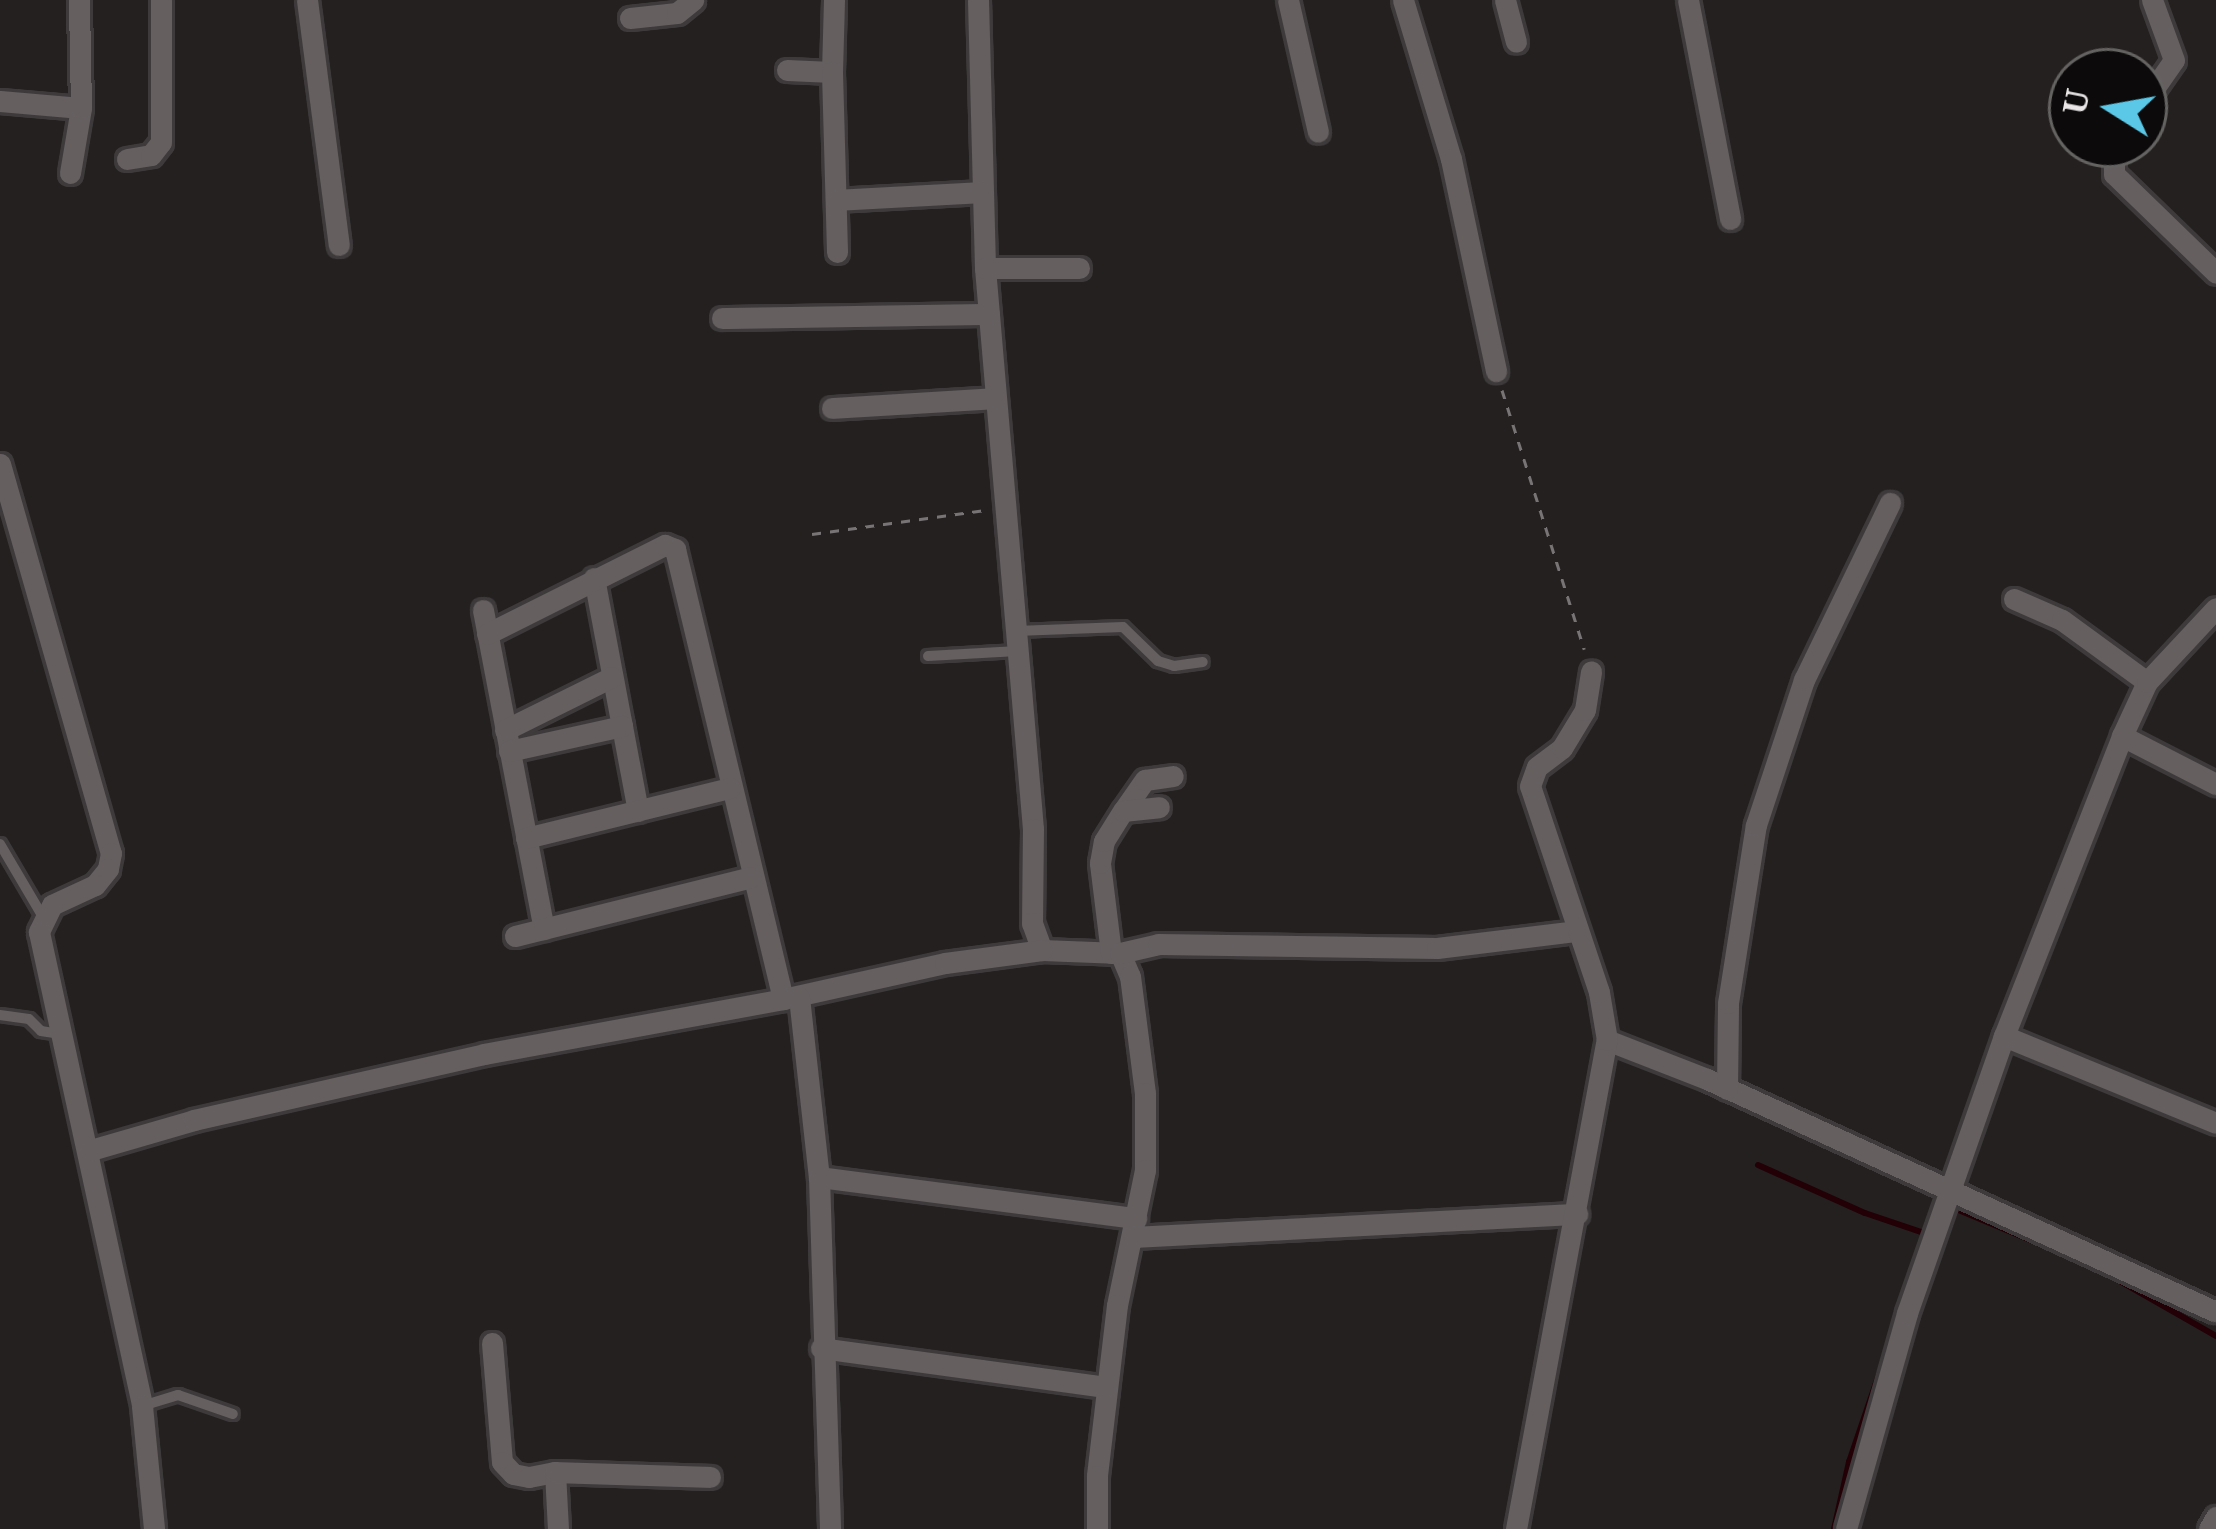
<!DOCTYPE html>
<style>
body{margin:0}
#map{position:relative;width:2216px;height:1529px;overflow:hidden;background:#242020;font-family:"Noto Serif",serif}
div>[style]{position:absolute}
.stream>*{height:6px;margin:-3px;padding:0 3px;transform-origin:3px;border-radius:3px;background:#220006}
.path>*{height:3px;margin-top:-1.5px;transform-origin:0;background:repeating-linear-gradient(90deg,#787475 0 9px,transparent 0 18px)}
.roads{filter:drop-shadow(3px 0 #3e3a3b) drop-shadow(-3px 0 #3e3a3b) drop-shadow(0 3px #3e3a3b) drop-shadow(0 -3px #3e3a3b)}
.lane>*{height:10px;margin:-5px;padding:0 5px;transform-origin:5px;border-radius:5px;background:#655f60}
.street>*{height:21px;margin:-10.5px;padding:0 10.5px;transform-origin:10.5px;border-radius:10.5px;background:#655f60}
span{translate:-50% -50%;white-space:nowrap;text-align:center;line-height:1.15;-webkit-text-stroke:9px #0c0a0a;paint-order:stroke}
.north{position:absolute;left:2048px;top:48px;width:120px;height:120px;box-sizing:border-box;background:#0c0a0a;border:3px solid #656262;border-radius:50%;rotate:281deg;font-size:33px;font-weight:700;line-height:48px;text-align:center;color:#eae6e7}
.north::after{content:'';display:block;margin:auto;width:42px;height:54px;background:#5bc8e7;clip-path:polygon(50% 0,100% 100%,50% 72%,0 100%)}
</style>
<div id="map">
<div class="stream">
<i style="left:1758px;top:1165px;width:117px;rotate:24.2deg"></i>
<i style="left:1865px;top:1213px;width:65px;rotate:18.7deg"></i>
<i style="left:2102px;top:1271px;width:131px;rotate:29.7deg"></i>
<i style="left:1916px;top:1319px;width:117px;rotate:-70deg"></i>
<i style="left:1956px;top:1209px;width:128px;rotate:22.6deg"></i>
<i style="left:1834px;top:1529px;width:69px;rotate:-77.4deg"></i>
<i style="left:1849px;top:1462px;width:96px;rotate:-71.2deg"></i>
</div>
<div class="path">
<i style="left:1502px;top:390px;width:272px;rotate:72.4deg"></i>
<i style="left:812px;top:534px;width:175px;rotate:-7.9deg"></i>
</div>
<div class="roads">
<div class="lane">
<i style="left:1016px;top:631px;width:107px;rotate:-2.1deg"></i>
<i style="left:1123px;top:627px;width:49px;rotate:44.2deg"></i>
<i style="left:1158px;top:661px;width:17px;rotate:17deg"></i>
<i style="left:1174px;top:666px;width:29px;rotate:-8deg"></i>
<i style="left:928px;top:656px;width:90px;rotate:-3.2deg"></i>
<i style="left:0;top:844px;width:85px;rotate:59.5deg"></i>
<i style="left:0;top:1015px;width:29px;rotate:8deg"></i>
<i style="left:29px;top:1019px;width:17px;rotate:45deg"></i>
<i style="left:41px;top:1031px;width:20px;rotate:9deg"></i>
<i style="left:142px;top:1406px;width:38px;rotate:-17deg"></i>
<i style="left:178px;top:1395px;width:58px;rotate:19.1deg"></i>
</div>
<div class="street">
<i style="left:307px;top:0;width:247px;rotate:82.6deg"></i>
<i style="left:978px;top:0;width:268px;rotate:88.5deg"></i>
<i style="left:985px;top:268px;width:563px;rotate:85.11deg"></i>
<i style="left:1033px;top:829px;width:94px;rotate:90.6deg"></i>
<i style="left:1032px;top:923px;width:29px;rotate:70deg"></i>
<i style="left:1042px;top:950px;width:78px;rotate:2.2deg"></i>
<i style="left:1120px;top:953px;width:25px;rotate:67deg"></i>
<i style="left:1130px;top:976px;width:118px;rotate:82.7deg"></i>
<i style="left:1145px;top:1093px;width:77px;rotate:90deg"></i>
<i style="left:1145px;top:1170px;width:138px;rotate:101.7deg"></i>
<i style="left:1117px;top:1305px;width:172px;rotate:96.7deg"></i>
<i style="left:1097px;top:1476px;width:53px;rotate:90deg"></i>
<i style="left:1288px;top:0;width:135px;rotate:77.2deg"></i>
<i style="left:1403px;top:0;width:166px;rotate:73.2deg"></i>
<i style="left:1451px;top:159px;width:217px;rotate:78deg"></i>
<i style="left:1505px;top:0;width:43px;rotate:75.3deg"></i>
<i style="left:1688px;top:0;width:223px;rotate:79.1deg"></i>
<i style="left:630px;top:18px;width:47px;rotate:-6.1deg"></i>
<i style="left:677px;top:13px;width:21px;rotate:-39deg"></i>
<i style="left:787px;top:70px;width:45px;rotate:2.5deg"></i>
<i style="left:832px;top:72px;width:72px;rotate:-88.4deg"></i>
<i style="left:832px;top:72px;width:180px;rotate:88.4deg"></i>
<i style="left:0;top:101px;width:81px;rotate:4.9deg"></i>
<i style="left:2144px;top:103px;width:52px;rotate:-55.1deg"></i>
<i style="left:2174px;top:60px;width:64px;rotate:-110.1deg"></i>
<i style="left:2114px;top:144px;width:30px;rotate:90deg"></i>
<i style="left:2114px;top:174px;width:142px;rotate:44.1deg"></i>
<i style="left:127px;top:159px;width:24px;rotate:-9deg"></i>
<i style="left:151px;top:155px;width:16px;rotate:-52deg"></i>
<i style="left:161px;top:142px;width:142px;rotate:-90deg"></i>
<i style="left:70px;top:173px;width:66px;rotate:-80.4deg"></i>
<i style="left:81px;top:108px;width:108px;rotate:-91.1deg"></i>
<i style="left:836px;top:200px;width:146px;rotate:-3.1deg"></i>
<i style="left:985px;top:268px;width:94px"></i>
<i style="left:722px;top:318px;width:267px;rotate:-0.9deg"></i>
<i style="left:832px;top:408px;width:163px;rotate:-3.5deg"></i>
<i style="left:0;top:464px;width:405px;rotate:74.1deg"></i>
<i style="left:111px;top:853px;width:16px;rotate:101deg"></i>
<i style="left:108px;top:869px;width:21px;rotate:129deg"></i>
<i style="left:95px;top:885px;width:47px;rotate:155.1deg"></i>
<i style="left:52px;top:905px;width:30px;rotate:116deg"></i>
<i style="left:39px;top:932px;width:485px;rotate:77.7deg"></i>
<i style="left:142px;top:1406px;width:124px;rotate:84.4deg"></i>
<i style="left:594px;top:578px;width:237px;rotate:79.3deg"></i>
<i style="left:2014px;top:599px;width:52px;rotate:23.6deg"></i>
<i style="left:2062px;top:620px;width:105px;rotate:36.1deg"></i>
<i style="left:483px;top:610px;width:325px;rotate:79.2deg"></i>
<i style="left:487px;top:634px;width:199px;rotate:-26.6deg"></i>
<i style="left:665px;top:545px;width:11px;rotate:22deg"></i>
<i style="left:675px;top:549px;width:463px;rotate:76.5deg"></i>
<i style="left:783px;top:999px;width:166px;rotate:-12.5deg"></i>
<i style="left:945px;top:963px;width:98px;rotate:-7.6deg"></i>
<i style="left:505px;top:730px;width:119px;rotate:-26.4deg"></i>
<i style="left:2122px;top:736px;width:60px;rotate:-65.2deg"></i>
<i style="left:2147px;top:682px;width:101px;rotate:-47deg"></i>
<i style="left:509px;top:751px;width:116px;rotate:-12.5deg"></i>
<i style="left:1123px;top:811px;width:38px;rotate:-55deg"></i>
<i style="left:1145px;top:780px;width:28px;rotate:-8deg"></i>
<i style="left:526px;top:838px;width:210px;rotate:-13.8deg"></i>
<i style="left:515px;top:936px;width:243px;rotate:-14deg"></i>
<i style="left:1111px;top:953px;width:91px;rotate:-97deg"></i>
<i style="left:1100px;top:863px;width:22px;rotate:-80deg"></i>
<i style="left:1104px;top:841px;width:36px;rotate:-58deg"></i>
<i style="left:1123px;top:811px;width:36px;rotate:-6deg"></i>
<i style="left:1120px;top:953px;width:39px;rotate:-13deg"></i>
<i style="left:1158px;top:944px;width:279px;rotate:0.8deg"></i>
<i style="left:1437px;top:948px;width:139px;rotate:-7deg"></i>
<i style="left:799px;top:997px;width:181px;rotate:83.7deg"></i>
<i style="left:819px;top:1177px;width:352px;rotate:88.2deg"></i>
<i style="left:2004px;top:1036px;width:229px;rotate:22.3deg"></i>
<i style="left:1607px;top:1040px;width:107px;rotate:21.3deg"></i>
<i style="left:1707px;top:1079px;width:558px;rotate:24.59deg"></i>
<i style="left:1727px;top:1089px;width:86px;rotate:-89.3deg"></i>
<i style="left:1728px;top:1003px;width:180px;rotate:-81.1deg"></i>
<i style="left:1756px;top:825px;width:153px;rotate:-71.7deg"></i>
<i style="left:1804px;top:680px;width:197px;rotate:-64.1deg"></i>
<i style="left:91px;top:1150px;width:107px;rotate:-16.2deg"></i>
<i style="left:194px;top:1120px;width:297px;rotate:-12.8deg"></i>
<i style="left:484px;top:1054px;width:304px;rotate:-10.4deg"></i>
<i style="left:819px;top:1177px;width:320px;rotate:7.4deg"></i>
<i style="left:1134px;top:1237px;width:444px;rotate:-3deg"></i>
<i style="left:492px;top:1343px;width:119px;rotate:85.2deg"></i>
<i style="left:502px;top:1462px;width:16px;rotate:47deg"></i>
<i style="left:513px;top:1474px;width:16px;rotate:11deg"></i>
<i style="left:529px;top:1477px;width:26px;rotate:-11deg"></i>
<i style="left:555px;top:1472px;width:57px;rotate:87deg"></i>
<i style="left:821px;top:1348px;width:288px;rotate:7.8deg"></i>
<i style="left:555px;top:1472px;width:155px;rotate:1.8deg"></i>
<i style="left:1516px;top:1529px;width:497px;rotate:-79.5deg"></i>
<i style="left:1607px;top:1040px;width:49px;rotate:-99.5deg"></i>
<i style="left:1599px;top:992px;width:217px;rotate:-108.5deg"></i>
<i style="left:1530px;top:786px;width:20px;rotate:-70deg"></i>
<i style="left:1537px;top:767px;width:31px;rotate:-37deg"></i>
<i style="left:1562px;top:748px;width:44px;rotate:-58.8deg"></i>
<i style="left:1585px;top:710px;width:39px;rotate:-81deg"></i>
<i style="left:1846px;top:1529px;width:224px;rotate:-74.2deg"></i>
<i style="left:1907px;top:1313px;width:293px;rotate:-70.7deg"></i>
<i style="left:2004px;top:1036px;width:322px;rotate:-68.5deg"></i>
<i style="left:2122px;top:736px;width:106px;rotate:27.1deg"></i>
<i style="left:2209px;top:1529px;width:14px;rotate:-60deg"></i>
</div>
</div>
<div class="north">U</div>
</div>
